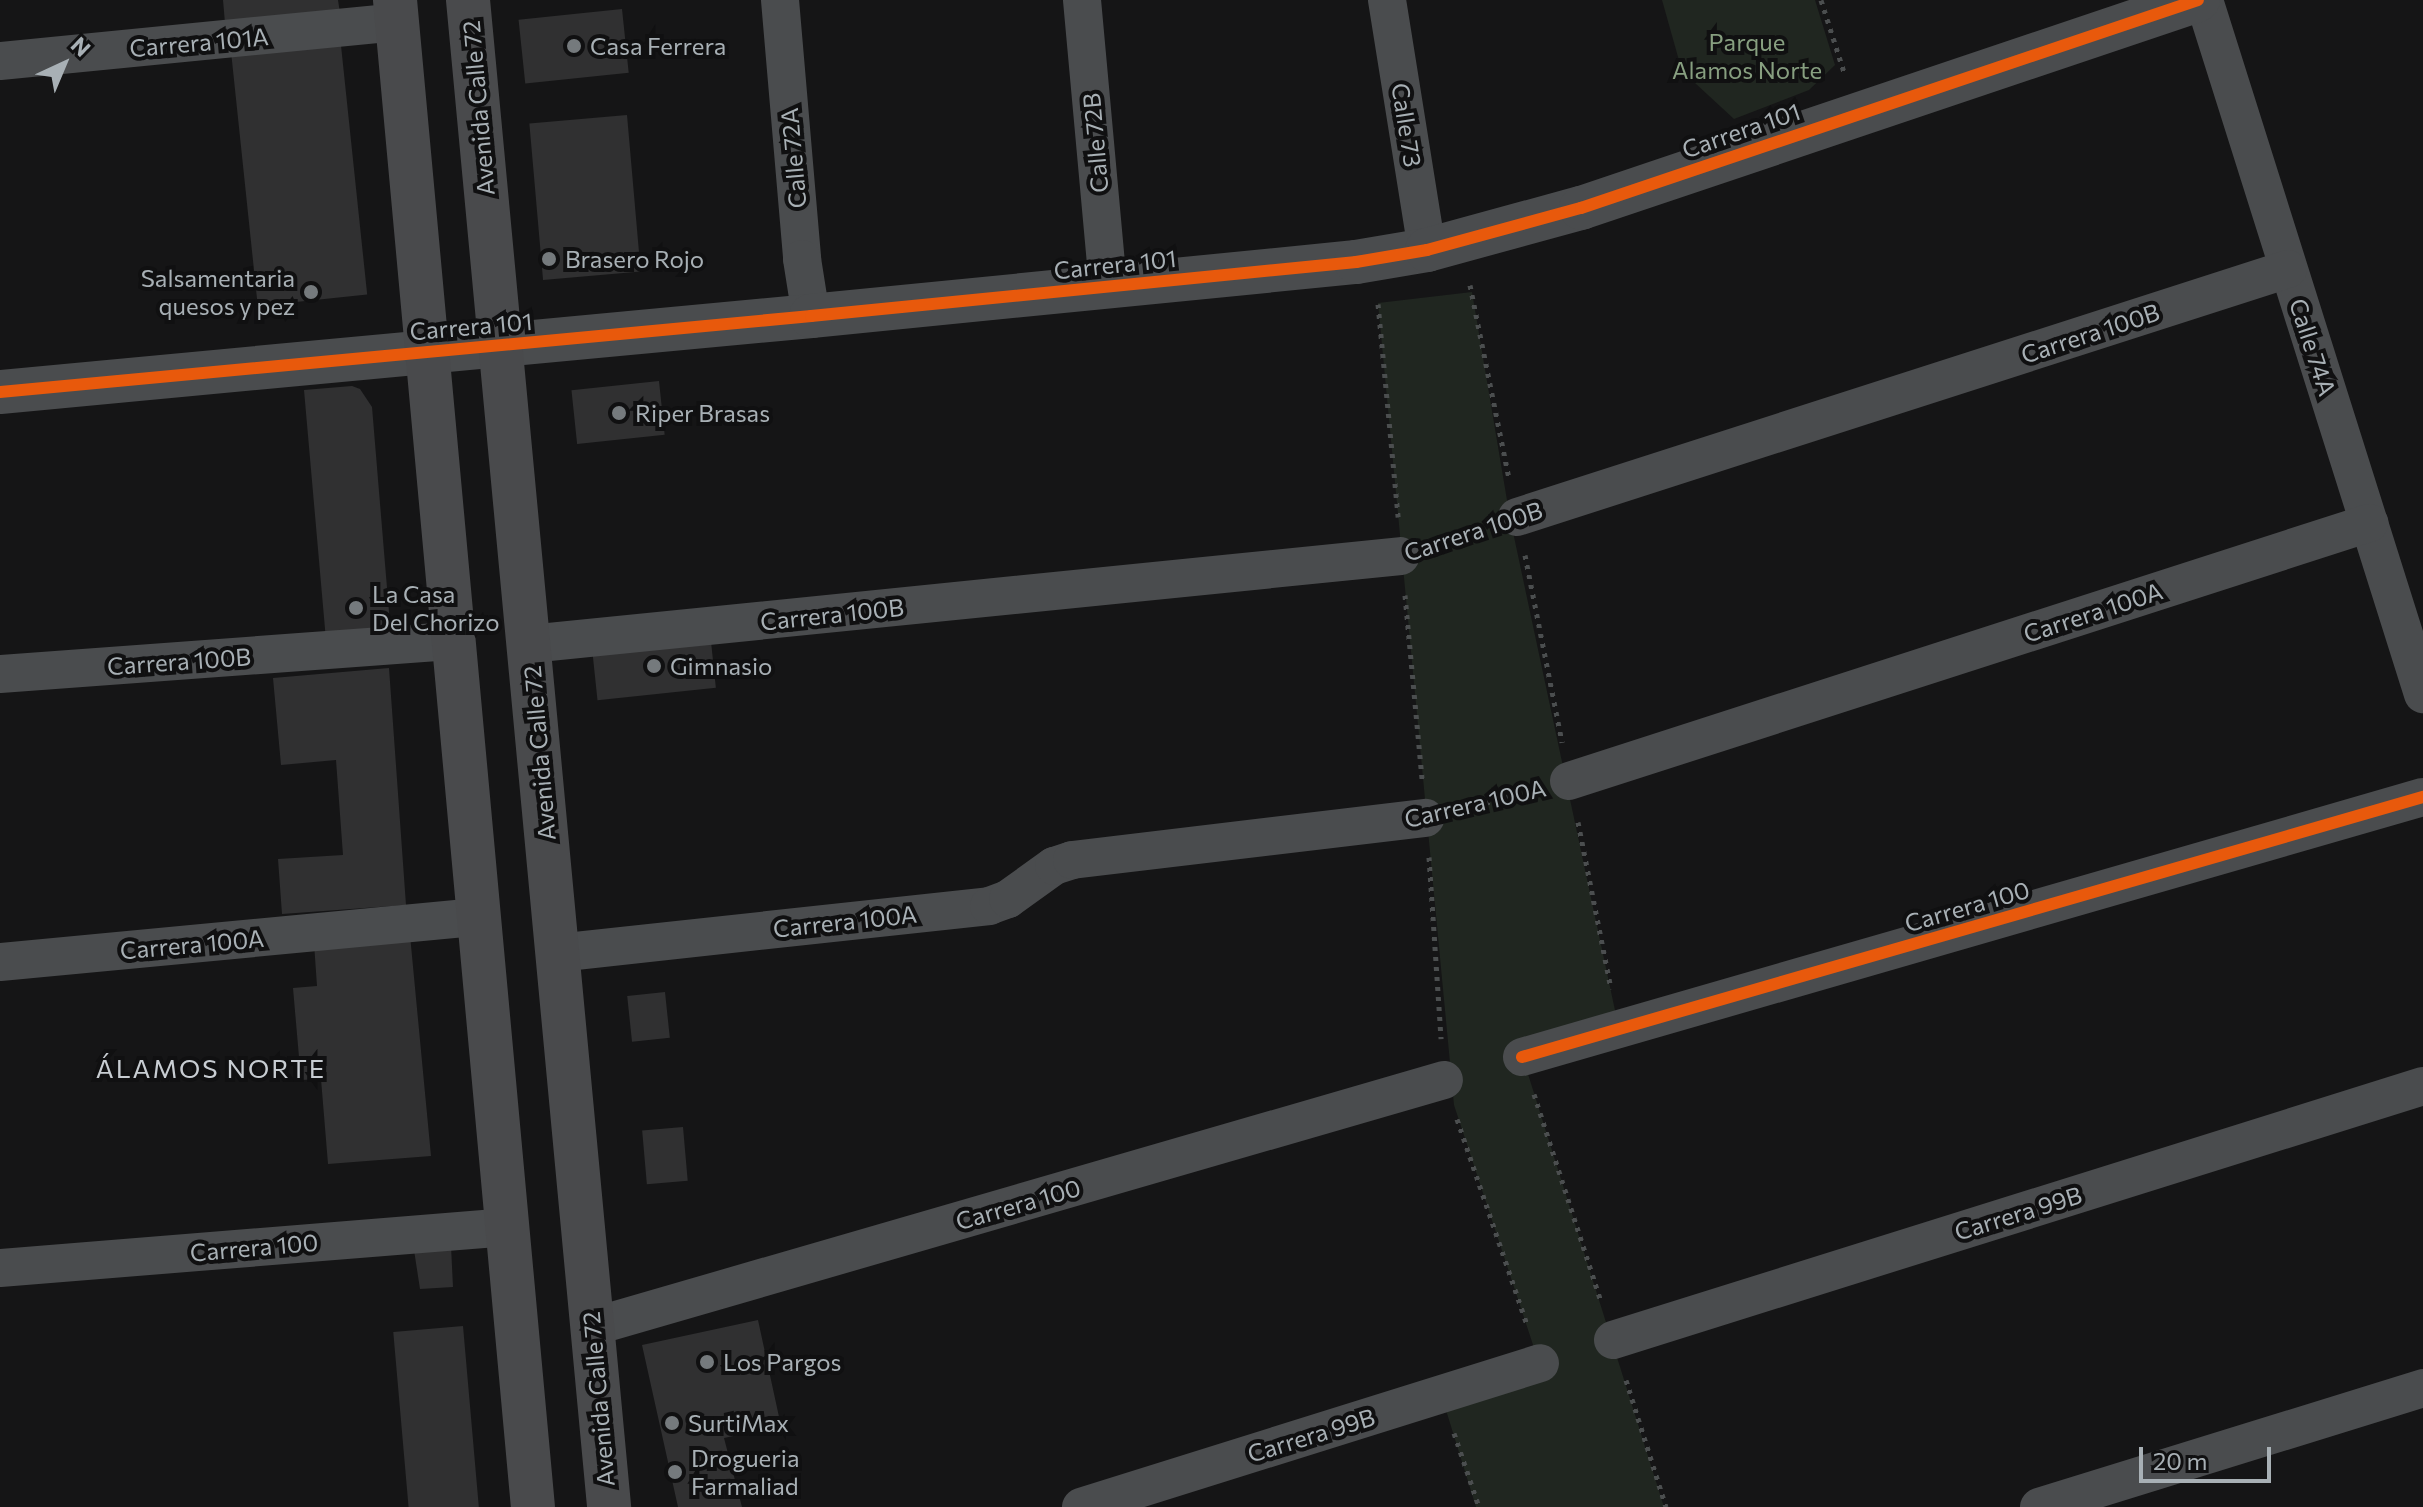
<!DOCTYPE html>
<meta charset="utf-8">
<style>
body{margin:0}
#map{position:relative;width:2423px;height:1507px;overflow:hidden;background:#151516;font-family:Commissioner,sans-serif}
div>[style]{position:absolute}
.green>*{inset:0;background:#202620}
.building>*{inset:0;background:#303031;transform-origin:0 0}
.path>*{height:5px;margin-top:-2.5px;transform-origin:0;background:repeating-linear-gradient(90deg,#4b4e4f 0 4px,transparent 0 10px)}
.minor>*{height:38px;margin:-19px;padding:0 19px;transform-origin:19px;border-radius:19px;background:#4a4c4e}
.tertiary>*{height:44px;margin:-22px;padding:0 22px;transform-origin:22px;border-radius:22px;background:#4a4c4e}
.secondary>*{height:44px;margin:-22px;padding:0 22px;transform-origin:22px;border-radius:22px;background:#494a4c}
.cycleway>*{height:12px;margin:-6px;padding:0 6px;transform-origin:6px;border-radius:6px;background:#e8590c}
.dots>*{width:22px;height:22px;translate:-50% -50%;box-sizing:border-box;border:4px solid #101011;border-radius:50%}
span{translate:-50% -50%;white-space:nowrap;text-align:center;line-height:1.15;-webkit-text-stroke:8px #101011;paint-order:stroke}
.street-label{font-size:24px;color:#a8b0b5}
.park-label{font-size:24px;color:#879f80}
.poi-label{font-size:24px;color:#a8b0b5}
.left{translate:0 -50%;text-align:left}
.right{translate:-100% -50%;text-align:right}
.neighbourhood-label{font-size:26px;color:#c8cdd2;letter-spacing:2px}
.north{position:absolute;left:24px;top:24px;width:80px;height:80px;-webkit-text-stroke:6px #101011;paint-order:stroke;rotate:44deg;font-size:22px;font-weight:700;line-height:32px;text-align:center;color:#a8b0b5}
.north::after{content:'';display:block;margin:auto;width:28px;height:36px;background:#a8b0b5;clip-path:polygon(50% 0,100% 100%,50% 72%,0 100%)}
.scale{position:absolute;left:2139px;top:1447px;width:132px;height:36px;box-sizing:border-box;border:4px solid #a8b0b5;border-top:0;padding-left:10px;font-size:24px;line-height:28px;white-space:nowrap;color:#a8b0b5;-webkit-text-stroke:6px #101011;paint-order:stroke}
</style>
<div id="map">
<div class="green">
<i style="clip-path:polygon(1662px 0,1815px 0,1835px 65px,1809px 90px,1734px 119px,1682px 71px)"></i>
<i style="clip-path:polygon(1472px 292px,1510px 518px,1619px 1029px,1523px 1058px,1664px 1507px,1476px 1507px,1441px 1394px,1539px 1363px,1454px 1105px,1378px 303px)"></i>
</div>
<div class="building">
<i style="clip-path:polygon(223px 0,338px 0,340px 13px,225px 23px)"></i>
<i style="left:622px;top:9px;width:64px;height:104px;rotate:84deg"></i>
<i style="left:340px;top:36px;width:260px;height:110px;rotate:84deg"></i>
<i style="left:627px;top:115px;width:157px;height:98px;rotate:85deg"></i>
<i style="left:659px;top:381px;width:54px;height:88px;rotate:84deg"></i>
<i style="clip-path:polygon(352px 386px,360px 389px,372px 407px,391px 636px,326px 640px,304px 390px)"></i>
<i style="left:710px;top:632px;width:56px;height:119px;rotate:84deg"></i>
<i style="clip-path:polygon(389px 668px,406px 905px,282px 914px,278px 859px,343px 855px,336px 760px,281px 765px,273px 678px)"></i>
<i style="clip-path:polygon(410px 935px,431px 1156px,328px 1164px,321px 1079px,301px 1080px,293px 988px,317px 986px,314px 943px)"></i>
<i style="left:665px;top:992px;width:46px;height:38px;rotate:84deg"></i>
<i style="left:683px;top:1127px;width:54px;height:41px;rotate:85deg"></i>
<i style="clip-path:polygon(451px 1246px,453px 1287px,420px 1289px,414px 1250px)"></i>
<i style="clip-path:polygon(758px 1320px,781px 1426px,724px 1438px,742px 1507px,678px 1507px,642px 1345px)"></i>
<i style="left:463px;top:1326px;width:182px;height:70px;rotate:85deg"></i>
</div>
<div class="path">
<i style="left:1821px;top:0;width:79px;rotate:72.3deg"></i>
<i style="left:1470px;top:285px;width:198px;rotate:78.6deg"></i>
<i style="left:1378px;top:304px;width:214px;rotate:84.6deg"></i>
<i style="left:1440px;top:543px;width:42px;rotate:-18deg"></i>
<i style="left:1525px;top:555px;width:191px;rotate:78.8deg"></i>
<i style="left:1405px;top:595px;width:186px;rotate:84.7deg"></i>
<i style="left:1466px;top:808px;width:65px;rotate:-15.1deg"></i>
<i style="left:1578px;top:822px;width:170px;rotate:78.8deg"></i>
<i style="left:1429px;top:857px;width:182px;rotate:86.2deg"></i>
<i style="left:1534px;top:1094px;width:219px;rotate:72.1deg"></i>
<i style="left:1457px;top:1119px;width:218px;rotate:71.2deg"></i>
<i style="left:1626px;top:1380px;width:133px;rotate:72.5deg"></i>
<i style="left:1454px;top:1433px;width:78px;rotate:71.3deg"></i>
</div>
<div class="minor">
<i style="left:780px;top:0;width:260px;rotate:85.1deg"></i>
<i style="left:802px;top:259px;width:58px;rotate:81deg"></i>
<i style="left:1082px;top:0;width:288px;rotate:84.8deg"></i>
<i style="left:1387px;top:0;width:253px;rotate:80.9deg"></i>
<i style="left:2204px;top:0;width:728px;rotate:72.49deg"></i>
<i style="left:0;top:61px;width:399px;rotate:-5.6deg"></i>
<i style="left:1517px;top:517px;width:810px;rotate:-17.83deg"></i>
<i style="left:529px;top:644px;width:876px;rotate:-5.76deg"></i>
<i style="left:0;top:674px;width:455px;rotate:-4.2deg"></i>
<i style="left:1569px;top:781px;width:841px;rotate:-17.87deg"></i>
<i style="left:557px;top:953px;width:435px;rotate:-6.2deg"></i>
<i style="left:989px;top:906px;width:20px;rotate:-20deg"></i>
<i style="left:1008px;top:899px;width:57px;rotate:-35.7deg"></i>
<i style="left:1054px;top:866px;width:19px;rotate:-18deg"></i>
<i style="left:1072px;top:860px;width:356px;rotate:-6.8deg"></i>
<i style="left:0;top:962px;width:482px;rotate:-5.4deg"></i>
<i style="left:1522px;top:1057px;width:938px;rotate:-16.1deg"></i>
<i style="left:0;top:1268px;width:510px;rotate:-4.61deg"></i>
<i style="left:592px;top:1327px;width:887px;rotate:-16.17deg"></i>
<i style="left:1613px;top:1340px;width:849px;rotate:-17.41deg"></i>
<i style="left:1081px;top:1507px;width:481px;rotate:-17.4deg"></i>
<i style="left:2039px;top:1507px;width:402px;rotate:-17.2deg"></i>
</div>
<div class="tertiary">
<i style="left:0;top:392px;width:815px;rotate:-5.35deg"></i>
<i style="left:811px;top:316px;width:548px;rotate:-5.66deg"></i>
<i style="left:1356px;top:262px;width:72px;rotate:-9.6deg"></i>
<i style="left:1427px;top:250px;width:160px;rotate:-15.3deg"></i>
<i style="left:1581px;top:208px;width:651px;rotate:-18.63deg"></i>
</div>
<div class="secondary">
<i style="left:395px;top:0;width:1513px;rotate:84.77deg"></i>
<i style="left:468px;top:0;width:1514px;rotate:84.65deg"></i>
</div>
<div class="cycleway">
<i style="left:0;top:392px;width:815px;rotate:-5.35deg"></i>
<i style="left:811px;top:316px;width:548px;rotate:-5.66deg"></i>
<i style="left:1356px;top:262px;width:72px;rotate:-9.6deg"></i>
<i style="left:1427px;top:250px;width:160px;rotate:-15.3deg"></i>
<i style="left:1581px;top:208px;width:651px;rotate:-18.63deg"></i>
<i style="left:1522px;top:1057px;width:938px;rotate:-16.1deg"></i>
</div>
<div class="dots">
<i style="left:574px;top:46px;background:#757a7d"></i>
<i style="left:549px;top:259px;background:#757a7d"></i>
<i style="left:311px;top:292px;background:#757a7d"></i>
<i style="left:619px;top:413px;background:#757a7d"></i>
<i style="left:356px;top:608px;background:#757a7d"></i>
<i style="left:654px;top:666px;background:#757a7d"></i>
<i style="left:707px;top:1362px;background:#757a7d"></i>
<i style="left:672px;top:1423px;background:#757a7d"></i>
<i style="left:675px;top:1472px;background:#757a7d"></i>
</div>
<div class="street-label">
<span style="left:199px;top:42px;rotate:-5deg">Carrera 101A</span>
<span style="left:478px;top:108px;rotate:-95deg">Avenida Calle 72</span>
<span style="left:1407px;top:125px;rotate:81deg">Calle 73</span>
<span style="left:1741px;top:130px;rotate:-19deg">Carrera 101</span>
<span style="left:1095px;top:143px;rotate:-95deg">Calle 72B</span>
<span style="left:793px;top:158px;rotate:-95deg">Calle 72A</span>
<span style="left:1115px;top:264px;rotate:-6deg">Carrera 101</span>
<span style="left:471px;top:326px;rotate:-5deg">Carrera 101</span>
<span style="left:2090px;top:333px;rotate:-18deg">Carrera 100B</span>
<span style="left:2313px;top:347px;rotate:72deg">Calle 74A</span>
<span style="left:1473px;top:531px;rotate:-18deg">Carrera 100B</span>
<span style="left:2093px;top:612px;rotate:-18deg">Carrera 100A</span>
<span style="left:832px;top:614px;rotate:-6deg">Carrera 100B</span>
<span style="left:179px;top:661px;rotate:-4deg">Carrera 100B</span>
<span style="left:539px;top:753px;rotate:-95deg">Avenida Calle 72</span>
<span style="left:1475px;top:803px;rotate:-13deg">Carrera 100A</span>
<span style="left:1967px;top:906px;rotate:-16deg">Carrera 100</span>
<span style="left:845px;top:921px;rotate:-6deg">Carrera 100A</span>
<span style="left:192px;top:944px;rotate:-5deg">Carrera 100A</span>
<span style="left:1018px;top:1204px;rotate:-16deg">Carrera 100</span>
<span style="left:2018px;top:1213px;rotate:-17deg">Carrera 99B</span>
<span style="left:254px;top:1247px;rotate:-5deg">Carrera 100</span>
<span style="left:598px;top:1399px;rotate:-95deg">Avenida Calle 72</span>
<span style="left:1311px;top:1435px;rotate:-17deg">Carrera 99B</span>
</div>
<div class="park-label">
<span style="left:1747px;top:56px">Parque<br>Alamos Norte</span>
</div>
<div class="poi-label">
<span class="left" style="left:590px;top:46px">Casa Ferrera</span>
<span class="left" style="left:565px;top:259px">Brasero Rojo</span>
<span class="right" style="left:295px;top:292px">Salsamentaria<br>quesos y pez</span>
<span class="left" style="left:635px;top:413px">Riper Brasas</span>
<span class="left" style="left:372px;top:608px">La Casa<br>Del Chorizo</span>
<span class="left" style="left:670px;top:666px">Gimnasio</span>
<span class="left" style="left:723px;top:1362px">Los Pargos</span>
<span class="left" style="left:688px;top:1423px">SurtiMax</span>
<span class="left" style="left:691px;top:1472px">Drogueria<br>Farmaliad</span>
</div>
<div class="neighbourhood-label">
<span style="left:211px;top:1068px">ÁLAMOS NORTE</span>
</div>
<div class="north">N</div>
<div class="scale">20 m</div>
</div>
